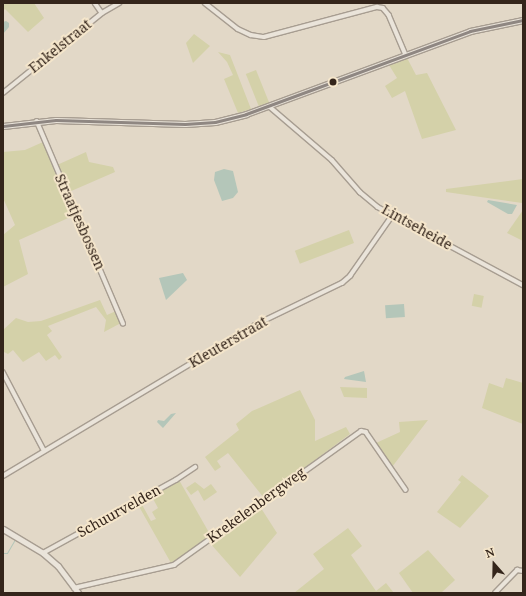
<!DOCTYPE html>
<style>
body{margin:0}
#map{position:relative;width:526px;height:596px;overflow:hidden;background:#e2d8c7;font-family:"Noto Serif",serif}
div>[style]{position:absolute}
.green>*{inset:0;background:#d4d1a9;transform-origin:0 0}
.water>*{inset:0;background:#b4c6b9;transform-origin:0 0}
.stream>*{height:1px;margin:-0.5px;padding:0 0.5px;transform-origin:0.5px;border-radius:0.5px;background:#b4c6b9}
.roads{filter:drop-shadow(1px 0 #a79d91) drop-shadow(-1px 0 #a79d91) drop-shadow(0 1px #a79d91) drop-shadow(0 -1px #a79d91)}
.street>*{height:3.5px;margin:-1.75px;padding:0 1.75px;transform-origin:1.75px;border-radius:1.75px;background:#eae4da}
.secondary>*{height:5px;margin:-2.5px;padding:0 2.5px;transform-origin:2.5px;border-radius:2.5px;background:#eae4da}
.bus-1>*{height:3px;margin:-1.5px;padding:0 1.5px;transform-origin:1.5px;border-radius:1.5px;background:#8f8782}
.dots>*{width:11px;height:11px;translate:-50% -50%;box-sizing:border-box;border:2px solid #f5e6cb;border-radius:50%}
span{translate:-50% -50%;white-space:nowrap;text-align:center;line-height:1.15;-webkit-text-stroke:4px #f5e6cb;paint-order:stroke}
.street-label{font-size:14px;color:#34251b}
.frame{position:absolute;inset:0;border:4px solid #34251b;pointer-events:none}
.north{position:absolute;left:474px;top:544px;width:40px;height:40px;-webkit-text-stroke:3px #f5e6cb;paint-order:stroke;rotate:340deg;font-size:11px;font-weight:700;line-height:16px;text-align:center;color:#34251b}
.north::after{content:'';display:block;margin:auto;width:14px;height:18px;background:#34251b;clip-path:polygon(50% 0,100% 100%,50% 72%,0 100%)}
</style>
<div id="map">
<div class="green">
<i style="clip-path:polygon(3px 3px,34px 3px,44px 18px,28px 32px,5px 9px,3px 11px)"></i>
<i style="clip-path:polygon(194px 34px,210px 46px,193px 63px,186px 43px)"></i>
<i style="clip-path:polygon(218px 52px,230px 55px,251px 109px,238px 113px,224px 79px,233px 75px,227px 62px)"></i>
<i style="clip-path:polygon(406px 56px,416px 75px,427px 73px,456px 130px,422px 139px,405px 91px,392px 98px,385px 86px,397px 78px,389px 65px)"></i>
<i style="left:256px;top:70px;width:35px;height:11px;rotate:68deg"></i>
<i style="clip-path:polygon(43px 142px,75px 215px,19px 240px,28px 274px,3px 287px,3px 235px,15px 225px,3px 198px,3px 152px,25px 150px)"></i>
<i style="clip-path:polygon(86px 152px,89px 162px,113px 167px,115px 172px,69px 192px,57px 165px)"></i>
<i style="clip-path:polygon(523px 179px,522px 203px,446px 192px,446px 189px)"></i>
<i style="clip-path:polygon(523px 210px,523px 241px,507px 233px)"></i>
<i style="left:349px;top:230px;width:14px;height:58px;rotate:69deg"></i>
<i style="left:474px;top:294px;width:10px;height:12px;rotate:11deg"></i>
<i style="clip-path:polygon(100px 300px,107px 315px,116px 311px,121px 323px,104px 332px,106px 320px,96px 307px,48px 326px,52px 331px,47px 335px,62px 357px,59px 360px,55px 355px,46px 361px,39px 352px,23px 362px,13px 350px,8px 354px,4px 352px,3px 330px,16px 318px,28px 322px,41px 321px)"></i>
<i style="clip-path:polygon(506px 378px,523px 383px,523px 424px,482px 408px,489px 383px,503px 388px)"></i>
<i style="clip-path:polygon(340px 387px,367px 388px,367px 398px,344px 397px)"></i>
<i style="clip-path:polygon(300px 390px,315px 420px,315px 441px,346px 427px,350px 434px,264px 498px,228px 453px,217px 461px,221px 467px,215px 471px,205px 457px,239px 430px,236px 424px,252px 411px)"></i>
<i style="clip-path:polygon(428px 420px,392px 467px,376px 443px,400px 432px,399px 422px)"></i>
<i style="clip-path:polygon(462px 475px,489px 496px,460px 528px,437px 512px,461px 482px,458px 480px)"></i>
<i style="clip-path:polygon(179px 480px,211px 536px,171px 563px,137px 503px,140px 501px,151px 521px,156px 519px,152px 512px,158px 508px,151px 495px)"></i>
<i style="clip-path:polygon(195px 482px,204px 489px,211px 484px,217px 492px,204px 501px,198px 490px,191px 495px,186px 488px)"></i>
<i style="clip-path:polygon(259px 505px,277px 533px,240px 577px,209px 542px)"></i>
<i style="clip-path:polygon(348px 528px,362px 546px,351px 555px,376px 591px,386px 583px,394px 593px,294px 593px,324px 569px,313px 554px)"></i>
<i style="clip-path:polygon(428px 550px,455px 580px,441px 593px,413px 593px,399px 573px)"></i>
</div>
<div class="water">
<i style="clip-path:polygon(6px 21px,9px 23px,9px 27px,3px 34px,3px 22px)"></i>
<i style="clip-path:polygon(224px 169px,233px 171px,238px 192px,233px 198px,222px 201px,214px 180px,215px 172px)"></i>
<i style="clip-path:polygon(488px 200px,517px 205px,512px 214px,508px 214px,487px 202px)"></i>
<i style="clip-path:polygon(183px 273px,187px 280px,166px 300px,159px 278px)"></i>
<i style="left:404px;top:304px;width:13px;height:19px;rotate:86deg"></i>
<i style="clip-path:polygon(364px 371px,366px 382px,344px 379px,345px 377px)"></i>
<i style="clip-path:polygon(176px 413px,163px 428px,157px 422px,158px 420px,164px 421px,171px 414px)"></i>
</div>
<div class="stream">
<i style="left:3px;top:553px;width:4px"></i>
<i style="left:7px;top:553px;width:16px;rotate:-60deg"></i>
</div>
<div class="roads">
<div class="street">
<i style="left:95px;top:3px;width:12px;rotate:55deg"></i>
<i style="left:205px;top:3px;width:42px;rotate:38.2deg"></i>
<i style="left:238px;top:29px;width:14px;rotate:25deg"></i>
<i style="left:251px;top:35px;width:13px;rotate:9deg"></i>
<i style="left:264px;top:37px;width:117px;rotate:-14.9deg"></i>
<i style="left:377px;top:7px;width:6px;rotate:9deg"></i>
<i style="left:383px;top:8px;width:9px;rotate:49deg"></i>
<i style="left:389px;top:15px;width:43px;rotate:67deg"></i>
<i style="left:3px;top:93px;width:127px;rotate:-38.9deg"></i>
<i style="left:102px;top:13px;width:20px;rotate:-30deg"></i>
<i style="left:269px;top:106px;width:83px;rotate:40.6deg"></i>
<i style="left:332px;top:160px;width:43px;rotate:48.8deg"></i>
<i style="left:360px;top:192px;width:23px;rotate:40deg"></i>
<i style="left:378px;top:207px;width:165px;rotate:28.3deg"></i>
<i style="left:37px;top:121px;width:220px;rotate:66.9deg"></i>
<i style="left:3px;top:372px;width:88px;rotate:62.3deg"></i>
<i style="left:3px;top:476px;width:294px;rotate:-30.9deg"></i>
<i style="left:255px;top:325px;width:97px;rotate:-25.8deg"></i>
<i style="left:342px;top:283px;width:11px;rotate:-41deg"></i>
<i style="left:350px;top:276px;width:73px;rotate:-55deg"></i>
<i style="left:43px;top:553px;width:152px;rotate:-28.8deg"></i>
<i style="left:176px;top:480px;width:23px;rotate:-34deg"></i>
<i style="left:74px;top:588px;width:103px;rotate:-13deg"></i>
<i style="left:174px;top:565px;width:230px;rotate:-35.6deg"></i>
<i style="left:361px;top:431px;width:5px;rotate:11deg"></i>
<i style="left:366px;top:432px;width:70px;rotate:55.4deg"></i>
<i style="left:495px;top:593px;width:32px;rotate:-46deg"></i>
<i style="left:517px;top:570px;width:6px;rotate:9deg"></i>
</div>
<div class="secondary">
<i style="left:3px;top:126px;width:53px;rotate:-6.5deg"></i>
<i style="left:56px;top:120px;width:129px;rotate:1.8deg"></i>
<i style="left:185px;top:124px;width:30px;rotate:-4deg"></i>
<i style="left:215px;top:122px;width:32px;rotate:-14deg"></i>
<i style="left:246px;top:114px;width:239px;rotate:-20.3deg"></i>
<i style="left:470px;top:31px;width:54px;rotate:-11.7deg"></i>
<i style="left:3px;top:529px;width:47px;rotate:31deg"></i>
<i style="left:43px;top:553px;width:20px;rotate:41deg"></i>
<i style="left:58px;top:566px;width:34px;rotate:53deg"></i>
</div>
</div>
<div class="bus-1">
<i style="left:3px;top:126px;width:53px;rotate:-6.5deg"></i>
<i style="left:56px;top:120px;width:129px;rotate:1.8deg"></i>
<i style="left:185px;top:124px;width:30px;rotate:-4deg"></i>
<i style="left:215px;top:122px;width:32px;rotate:-14deg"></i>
<i style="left:246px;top:114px;width:239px;rotate:-20.3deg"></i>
<i style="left:470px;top:31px;width:54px;rotate:-11.7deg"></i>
</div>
<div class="dots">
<i style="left:333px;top:82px;background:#34251b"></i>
</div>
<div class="street-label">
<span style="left:60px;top:46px;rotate:-39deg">Enkelstraat</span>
<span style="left:80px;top:222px;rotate:66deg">Straatjesbossen</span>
<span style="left:417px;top:227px;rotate:29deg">Lintseheide</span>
<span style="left:228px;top:342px;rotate:-30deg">Kleuterstraat</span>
<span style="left:256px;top:505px;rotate:-36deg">Krekelenbergweg</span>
<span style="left:119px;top:511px;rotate:-29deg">Schuurvelden</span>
</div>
<div class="frame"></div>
<div class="north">N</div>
</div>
